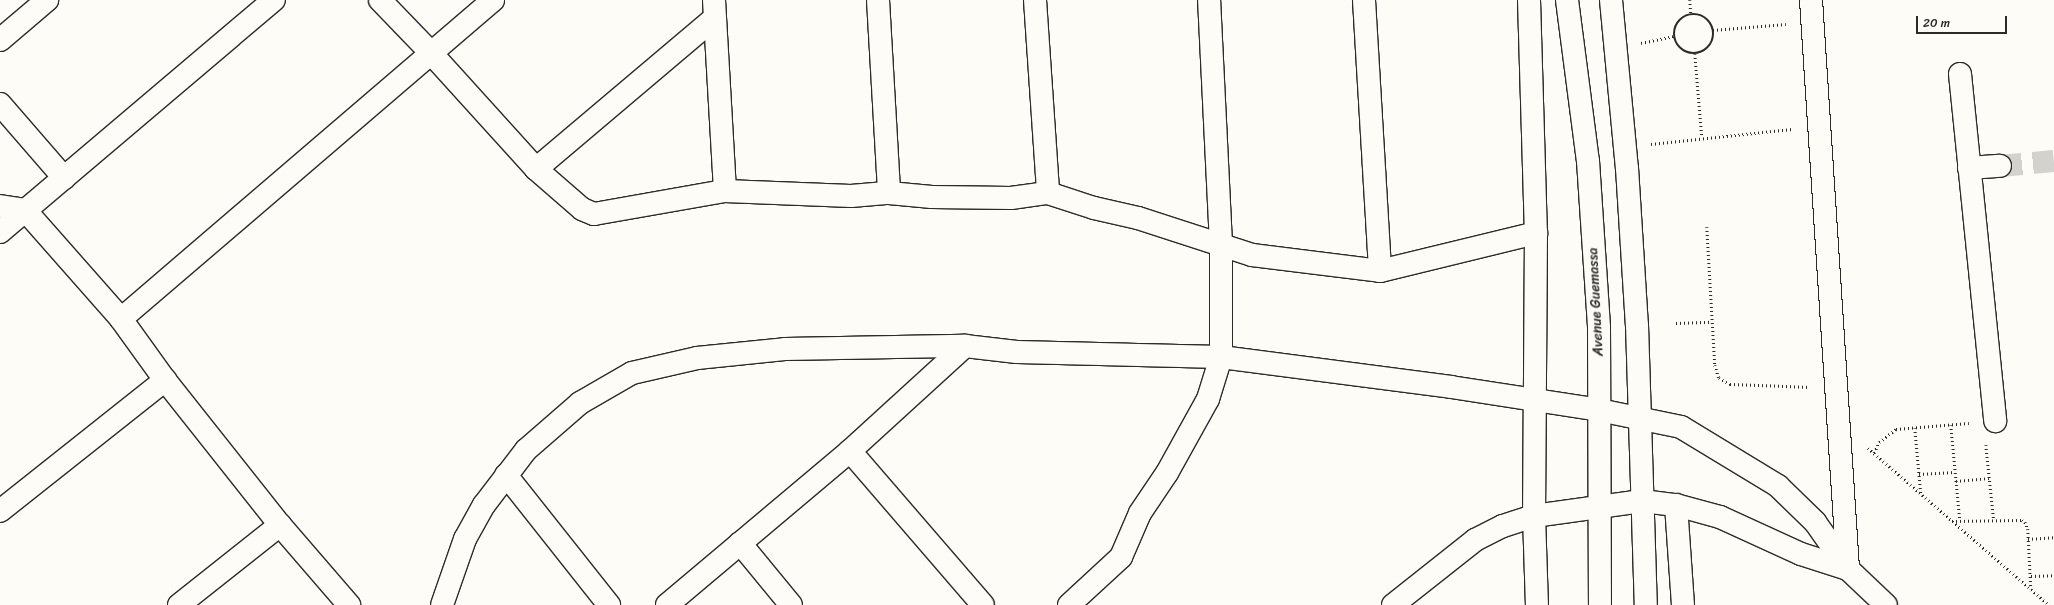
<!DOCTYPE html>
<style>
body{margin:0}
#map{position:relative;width:2054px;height:605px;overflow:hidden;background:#fdfcf7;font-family:Sriracha,sans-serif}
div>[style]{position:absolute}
.minor-tunnel>*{height:22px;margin-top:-11px;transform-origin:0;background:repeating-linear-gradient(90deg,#d3d2ce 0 22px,transparent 0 33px)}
.path>*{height:2.5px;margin-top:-1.25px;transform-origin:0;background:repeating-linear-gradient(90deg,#2b2b2b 0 1px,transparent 0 4px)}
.path>.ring{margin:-1.25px;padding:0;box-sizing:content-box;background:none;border:2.5px solid #2b2b2b;border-radius:50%}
.roads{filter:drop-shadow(1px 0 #2b2b2b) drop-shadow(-1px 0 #2b2b2b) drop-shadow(0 1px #2b2b2b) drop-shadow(0 -1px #2b2b2b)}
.minor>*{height:22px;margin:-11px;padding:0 11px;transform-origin:11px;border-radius:11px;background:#fdfcf7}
.major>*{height:22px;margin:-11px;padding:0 11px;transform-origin:11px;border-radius:11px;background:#fdfcf7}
span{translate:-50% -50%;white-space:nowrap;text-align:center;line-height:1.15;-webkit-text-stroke:3px #fdfcf7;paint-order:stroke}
.street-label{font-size:14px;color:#2b2b2b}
.scale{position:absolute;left:1916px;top:16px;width:91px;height:18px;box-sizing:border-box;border:2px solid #2b2b2b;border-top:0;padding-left:5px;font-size:12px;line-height:14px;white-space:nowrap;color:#2b2b2b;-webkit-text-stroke:3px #fdfcf7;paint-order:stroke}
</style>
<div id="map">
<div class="minor-tunnel">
<i style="left:2000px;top:166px;width:54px;rotate:-5.3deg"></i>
</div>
<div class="path">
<i style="left:1690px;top:0;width:14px;rotate:86deg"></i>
<i class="ring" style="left:1674px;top:14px;width:37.5px;height:37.5px"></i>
<i style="left:1713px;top:30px;width:73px;rotate:-4.7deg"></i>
<i style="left:1641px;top:43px;width:34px;rotate:-12deg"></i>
<i style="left:1695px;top:54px;width:84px;rotate:85.2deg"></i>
<i style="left:1651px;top:144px;width:142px;rotate:-6.1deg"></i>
<i style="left:1707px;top:227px;width:138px;rotate:86.7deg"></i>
<i style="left:1715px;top:365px;width:14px;rotate:73deg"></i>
<i style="left:1719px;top:378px;width:13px;rotate:29deg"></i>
<i style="left:1730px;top:384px;width:80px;rotate:2.1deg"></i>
<i style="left:1676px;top:323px;width:36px;rotate:-2deg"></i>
<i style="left:1951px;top:425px;width:96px;rotate:84.6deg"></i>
<i style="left:1915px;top:428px;width:66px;rotate:84.8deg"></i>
<i style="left:1986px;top:445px;width:76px;rotate:84deg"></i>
<i style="left:1868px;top:448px;width:240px;rotate:40.9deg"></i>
<i style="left:1874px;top:453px;width:12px;rotate:-66deg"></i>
<i style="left:1879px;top:442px;width:21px;rotate:-37deg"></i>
<i style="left:1896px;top:429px;width:73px;rotate:-4.7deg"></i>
<i style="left:1919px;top:474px;width:36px;rotate:-3deg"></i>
<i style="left:1956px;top:481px;width:33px;rotate:-5deg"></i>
<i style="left:1952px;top:521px;width:70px;rotate:-0.8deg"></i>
<i style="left:2022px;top:520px;width:4px;rotate:34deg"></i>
<i style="left:2025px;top:522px;width:8px;rotate:67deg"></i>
<i style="left:2028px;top:529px;width:60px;rotate:87.1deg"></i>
<i style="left:2028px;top:539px;width:26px;rotate:-4deg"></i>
<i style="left:2031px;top:576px;width:23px;rotate:-2deg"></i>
</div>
<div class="roads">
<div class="minor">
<i style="left:380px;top:0;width:74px;rotate:46.1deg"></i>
<i style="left:431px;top:53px;width:156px;rotate:47.8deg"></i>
<i style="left:536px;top:169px;width:61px;rotate:41deg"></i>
<i style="left:582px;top:209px;width:13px;rotate:23deg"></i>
<i style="left:594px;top:214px;width:133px;rotate:-10deg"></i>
<i style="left:725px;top:191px;width:126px;rotate:2.3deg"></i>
<i style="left:851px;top:196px;width:38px;rotate:-5deg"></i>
<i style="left:889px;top:193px;width:43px;rotate:5.3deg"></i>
<i style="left:932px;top:197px;width:79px;rotate:0.7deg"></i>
<i style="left:1011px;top:198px;width:37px;rotate:-8deg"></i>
<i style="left:1048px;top:193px;width:48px;rotate:18.1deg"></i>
<i style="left:1094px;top:208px;width:45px;rotate:12.8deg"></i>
<i style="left:1138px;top:218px;width:120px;rotate:18deg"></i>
<i style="left:1252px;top:255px;width:129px;rotate:7.1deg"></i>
<i style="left:1380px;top:271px;width:161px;rotate:-13.7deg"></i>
<i style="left:714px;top:0;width:191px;rotate:86.7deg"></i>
<i style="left:878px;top:0;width:193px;rotate:86.7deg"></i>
<i style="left:1035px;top:0;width:193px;rotate:86.1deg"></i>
<i style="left:1364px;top:0;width:271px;rotate:86.6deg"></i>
<i style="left:1611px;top:0;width:169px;rotate:84.6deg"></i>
<i style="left:1627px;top:168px;width:157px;rotate:86.4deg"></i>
<i style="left:1637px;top:325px;width:280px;rotate:88.2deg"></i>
<i style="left:1811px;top:0;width:570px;rotate:86.28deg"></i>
<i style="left:0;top:40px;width:62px;rotate:-40.4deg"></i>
<i style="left:1960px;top:74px;width:349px;rotate:84.2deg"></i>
<i style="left:0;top:104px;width:98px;rotate:49.1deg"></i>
<i style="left:1969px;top:168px;width:31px;rotate:-4deg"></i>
<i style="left:536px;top:169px;width:234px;rotate:-40.2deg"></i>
<i style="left:0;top:206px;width:25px;rotate:9deg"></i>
<i style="left:25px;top:210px;width:145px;rotate:48.6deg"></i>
<i style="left:121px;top:319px;width:75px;rotate:54.2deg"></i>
<i style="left:165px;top:380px;width:185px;rotate:51.6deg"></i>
<i style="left:280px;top:525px;width:106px;rotate:49.2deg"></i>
<i style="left:0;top:232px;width:359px;rotate:-40.3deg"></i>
<i style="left:121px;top:319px;width:490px;rotate:-40.6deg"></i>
<i style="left:850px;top:451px;width:203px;rotate:49.2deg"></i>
<i style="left:506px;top:475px;width:166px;rotate:51.6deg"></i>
<i style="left:1676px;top:505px;width:100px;rotate:86deg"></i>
<i style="left:0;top:511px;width:211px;rotate:-38.4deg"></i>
<i style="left:740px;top:543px;width:80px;rotate:50.6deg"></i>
<i style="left:179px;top:605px;width:129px;rotate:-38.4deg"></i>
<i style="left:442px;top:605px;width:70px;rotate:-70.8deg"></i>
<i style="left:465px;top:539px;width:39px;rotate:-61deg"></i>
<i style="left:484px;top:505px;width:69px;rotate:-52.6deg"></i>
<i style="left:526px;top:450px;width:72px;rotate:-41deg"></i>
<i style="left:580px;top:403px;width:60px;rotate:-30deg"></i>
<i style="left:632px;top:373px;width:67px;rotate:-13deg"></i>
<i style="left:697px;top:358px;width:88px;rotate:-5.8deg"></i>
<i style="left:785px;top:349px;width:180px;rotate:-1deg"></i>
<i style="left:965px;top:346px;width:52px;rotate:6.6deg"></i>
<i style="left:1017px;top:352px;width:204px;rotate:1.4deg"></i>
<i style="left:1221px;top:357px;width:232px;rotate:7.4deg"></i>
<i style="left:1451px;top:387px;width:150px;rotate:8.8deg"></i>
<i style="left:1599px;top:410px;width:84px;rotate:11.7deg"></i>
<i style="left:1681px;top:427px;width:114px;rotate:31.3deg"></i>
<i style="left:1778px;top:486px;width:52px;rotate:44.2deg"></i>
<i style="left:1815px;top:522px;width:57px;rotate:54.9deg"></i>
<i style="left:1848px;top:569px;width:52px;rotate:43.5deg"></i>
<i style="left:667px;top:605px;width:239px;rotate:-40.1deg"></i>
<i style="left:850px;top:451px;width:156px;rotate:-42.4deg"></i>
<i style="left:1069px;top:605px;width:71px;rotate:-42.7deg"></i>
<i style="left:1121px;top:557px;width:48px;rotate:-66.6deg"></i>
<i style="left:1140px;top:513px;width:48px;rotate:-56deg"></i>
<i style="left:1167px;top:473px;width:85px;rotate:-61deg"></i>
<i style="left:1208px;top:399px;width:44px;rotate:-72.8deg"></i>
<i style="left:1221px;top:357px;width:113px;rotate:-90deg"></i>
<i style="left:1221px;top:244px;width:244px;rotate:-92.8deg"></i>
<i style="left:1393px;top:605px;width:105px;rotate:-38.4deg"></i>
<i style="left:1475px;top:540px;width:31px;rotate:-27deg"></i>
<i style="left:1503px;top:526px;width:33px;rotate:-18deg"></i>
<i style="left:1534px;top:516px;width:109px;rotate:-7.9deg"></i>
<i style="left:1642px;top:501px;width:34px;rotate:7deg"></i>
<i style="left:1676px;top:505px;width:46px;rotate:15.3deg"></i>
<i style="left:1720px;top:517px;width:89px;rotate:24.6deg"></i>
<i style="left:1801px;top:554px;width:49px;rotate:17.7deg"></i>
</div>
<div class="major">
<i style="left:1529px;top:0;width:233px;rotate:88.3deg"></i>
<i style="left:1536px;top:233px;width:283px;rotate:90.4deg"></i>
<i style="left:1534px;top:516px;width:89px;rotate:88.1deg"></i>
<i style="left:1567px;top:0;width:162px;rotate:82.6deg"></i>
<i style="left:1588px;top:161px;width:167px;rotate:86.2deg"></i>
<i style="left:1599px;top:328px;width:277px;rotate:89.8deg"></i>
</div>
</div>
<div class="street-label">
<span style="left:1596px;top:302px;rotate:-93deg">Avenue Guemassa</span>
</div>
<div class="scale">20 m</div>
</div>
